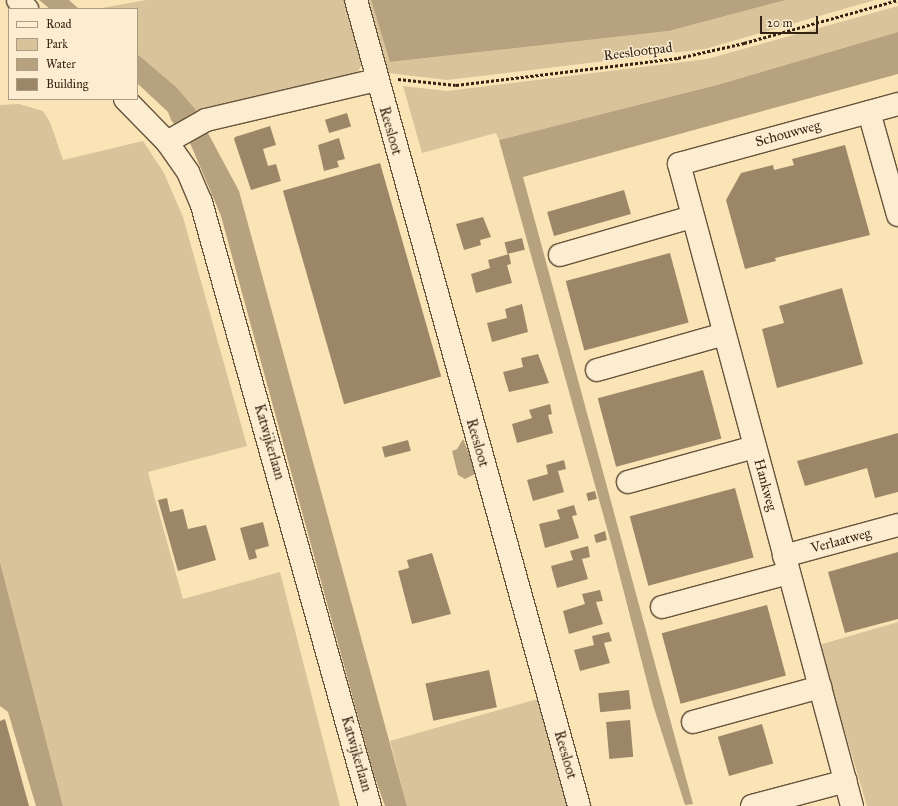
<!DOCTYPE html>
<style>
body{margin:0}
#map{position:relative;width:898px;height:806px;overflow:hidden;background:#fae4b6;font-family:"IM FELL Great Primer",serif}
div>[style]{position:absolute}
.green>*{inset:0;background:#d8c39a}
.water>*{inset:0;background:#b7a27f}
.building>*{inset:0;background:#9b8768;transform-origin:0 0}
.path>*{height:2.5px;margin-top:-1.25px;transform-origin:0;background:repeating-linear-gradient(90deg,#342314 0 3px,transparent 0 5px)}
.roads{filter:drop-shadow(1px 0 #66533c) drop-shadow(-1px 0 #66533c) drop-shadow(0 1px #66533c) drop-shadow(0 -1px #66533c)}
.minor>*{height:22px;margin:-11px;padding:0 11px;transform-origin:11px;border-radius:11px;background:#fcedd0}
span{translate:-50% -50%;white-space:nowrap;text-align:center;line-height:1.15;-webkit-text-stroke:3px #fcedd0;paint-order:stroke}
.street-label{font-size:14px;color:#342314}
.legend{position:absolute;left:8px;top:8px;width:130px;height:92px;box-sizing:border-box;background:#fcedd0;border:1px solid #ac9c85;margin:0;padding:5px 7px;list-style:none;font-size:12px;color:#342314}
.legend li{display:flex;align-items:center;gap:8px;height:20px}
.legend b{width:20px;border:1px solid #ac9c85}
.scale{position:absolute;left:760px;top:16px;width:58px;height:18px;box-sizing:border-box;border:2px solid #342314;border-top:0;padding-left:5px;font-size:12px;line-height:14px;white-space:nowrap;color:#342314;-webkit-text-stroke:3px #fcedd0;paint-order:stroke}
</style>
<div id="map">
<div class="green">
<i style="clip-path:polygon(146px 0,349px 0,363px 53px,362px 63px,357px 75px,201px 118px,137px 54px,137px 9px,96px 9px)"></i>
<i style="clip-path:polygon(361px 0,371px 0,391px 62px,669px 31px,786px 0,875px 0,705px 49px,447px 80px,380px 72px)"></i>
<i style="clip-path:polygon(898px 6px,898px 32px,717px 85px,499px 140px,496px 133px,422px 153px,403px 86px,447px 91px,707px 59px)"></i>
<i style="clip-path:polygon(19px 104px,43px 111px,50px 122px,63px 160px,143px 141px,164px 173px,183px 217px,247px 446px,148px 472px,155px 499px,183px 599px,280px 572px,340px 806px,63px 806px,0 562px,0 105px)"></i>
<i style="clip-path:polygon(898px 622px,898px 806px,867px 806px,819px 645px)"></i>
<i style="clip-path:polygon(541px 698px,572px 806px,407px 806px,390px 741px)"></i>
</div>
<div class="water">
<i style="clip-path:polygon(39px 0,69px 0,79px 9px,50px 9px)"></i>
<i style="clip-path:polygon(371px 0,786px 0,669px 31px,390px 62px)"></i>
<i style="clip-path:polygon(898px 32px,898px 74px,523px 177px,693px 804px,685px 805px,653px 705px,613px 550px,499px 140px,717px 85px)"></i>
<i style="clip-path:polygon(137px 54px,176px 87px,195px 109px,239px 191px,407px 806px,385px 806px,374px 775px,221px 216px,190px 143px,171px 120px,168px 112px,137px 83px)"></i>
<i style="clip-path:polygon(463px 439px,477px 473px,465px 479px,458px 475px,452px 451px,457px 449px)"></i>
<i style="clip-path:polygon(0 562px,63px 806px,36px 806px,8px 712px,0 706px)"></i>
</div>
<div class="building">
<i style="left:347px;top:113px;width:14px;height:23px;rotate:73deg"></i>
<i style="clip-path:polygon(270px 126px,276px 145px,263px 149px,268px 166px,276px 164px,281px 181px,251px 190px,234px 139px,235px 137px)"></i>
<i style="clip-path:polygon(339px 138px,345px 159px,337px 161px,339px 167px,324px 171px,318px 145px)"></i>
<i style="clip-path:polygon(845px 145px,870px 235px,775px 258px,776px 261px,745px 269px,726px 200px,741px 173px,773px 165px,774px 170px,794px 165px,792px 159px)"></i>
<i style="left:380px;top:163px;width:222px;height:101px;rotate:74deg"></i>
<i style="left:624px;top:190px;width:25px;height:80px;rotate:74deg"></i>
<i style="clip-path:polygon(483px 217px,491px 237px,480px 240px,481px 245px,464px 250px,456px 224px)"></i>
<i style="left:522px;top:238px;width:12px;height:18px;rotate:76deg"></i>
<i style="left:670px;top:253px;width:72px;height:108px;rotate:75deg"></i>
<i style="clip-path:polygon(509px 254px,511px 264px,507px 265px,512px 283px,476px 293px,471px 274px,490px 268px,488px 260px)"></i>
<i style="clip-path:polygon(842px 288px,863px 364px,777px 388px,762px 329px,784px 323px,779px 306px)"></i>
<i style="clip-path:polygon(522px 304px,528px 332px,492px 342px,487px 323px,507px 318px,505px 309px)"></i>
<i style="clip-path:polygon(538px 354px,549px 383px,509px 392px,503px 372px,523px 367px,521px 358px)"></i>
<i style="left:703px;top:370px;width:71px;height:109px;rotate:75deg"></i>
<i style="clip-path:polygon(550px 404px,552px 414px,548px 415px,553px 433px,517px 443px,512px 424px,532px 418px,529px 410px)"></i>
<i style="clip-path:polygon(898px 433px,898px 492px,875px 498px,867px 468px,805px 486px,797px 461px)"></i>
<i style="left:408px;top:440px;width:11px;height:27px;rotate:75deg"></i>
<i style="clip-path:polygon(564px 460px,566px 469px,558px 471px,564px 492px,533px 501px,527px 480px,548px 474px,546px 465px)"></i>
<i style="left:735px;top:488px;width:72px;height:109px;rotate:75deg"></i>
<i style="left:595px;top:491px;width:8px;height:9px;rotate:76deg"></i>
<i style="clip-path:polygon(167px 498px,170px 512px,183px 509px,188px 529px,206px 525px,216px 560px,178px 571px,158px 500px)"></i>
<i style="clip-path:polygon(574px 505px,577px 515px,572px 516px,579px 538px,545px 548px,539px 524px,560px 519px,557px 510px)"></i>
<i style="clip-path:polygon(263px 522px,269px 546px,255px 550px,257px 558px,249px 560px,240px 528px)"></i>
<i style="clip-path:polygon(605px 531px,607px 540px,596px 543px,594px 535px)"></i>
<i style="clip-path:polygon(588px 546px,590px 557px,582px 559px,588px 579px,557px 588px,551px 566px,573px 560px,570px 551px)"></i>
<i style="clip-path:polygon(898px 552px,898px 619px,845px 633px,828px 572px)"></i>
<i style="clip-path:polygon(432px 553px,451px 614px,412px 624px,398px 571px,409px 568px,407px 560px)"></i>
<i style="clip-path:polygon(600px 590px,603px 601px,596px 602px,603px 624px,569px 634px,563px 611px,585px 604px,582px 594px)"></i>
<i style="left:767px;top:605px;width:73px;height:109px;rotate:75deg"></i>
<i style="clip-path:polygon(609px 632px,612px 641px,604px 643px,610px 663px,580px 671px,574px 650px,594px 645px,592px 636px)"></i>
<i style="left:489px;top:670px;width:38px;height:65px;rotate:78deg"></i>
<i style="left:629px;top:690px;width:19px;height:31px;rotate:84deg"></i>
<i style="clip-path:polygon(5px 719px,29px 806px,0 806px,0 721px)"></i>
<i style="left:630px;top:720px;width:37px;height:24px;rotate:85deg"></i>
<i style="left:762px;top:724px;width:41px;height:46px;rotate:74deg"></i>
</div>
<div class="path">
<i style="left:398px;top:79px;width:58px;rotate:5.9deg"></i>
<i style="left:456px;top:85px;width:224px;rotate:-6.9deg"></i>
<i style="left:678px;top:58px;width:68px;rotate:-12.8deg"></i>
<i style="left:744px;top:43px;width:160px;rotate:-15.6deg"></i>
</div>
<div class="roads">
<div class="minor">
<i style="left:18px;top:0;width:13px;rotate:45deg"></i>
<i style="left:356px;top:0;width:836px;rotate:74.53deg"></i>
<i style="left:125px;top:99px;width:60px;rotate:45.7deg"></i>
<i style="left:167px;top:142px;width:37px;rotate:55deg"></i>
<i style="left:188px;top:172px;width:33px;rotate:67deg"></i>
<i style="left:201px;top:202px;width:627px;rotate:74.37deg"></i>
<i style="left:869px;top:112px;width:107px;rotate:74.3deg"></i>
<i style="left:167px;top:142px;width:45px;rotate:-29.4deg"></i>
<i style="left:206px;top:120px;width:175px;rotate:-13.2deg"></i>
<i style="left:560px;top:255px;width:137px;rotate:-16.1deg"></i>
<i style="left:597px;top:370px;width:132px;rotate:-15.8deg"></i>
<i style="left:628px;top:482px;width:131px;rotate:-15.5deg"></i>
<i style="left:784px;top:556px;width:118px;rotate:-15.2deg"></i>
<i style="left:662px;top:607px;width:131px;rotate:-15.1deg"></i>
<i style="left:693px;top:722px;width:132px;rotate:-15.4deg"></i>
<i style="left:752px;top:806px;width:97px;rotate:-14.9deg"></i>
<i style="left:852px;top:806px;width:665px;rotate:-105.08deg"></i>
<i style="left:679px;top:164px;width:227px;rotate:-15.3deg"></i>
</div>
</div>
<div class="street-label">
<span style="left:638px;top:52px;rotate:-7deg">Reeslootpad</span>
<span style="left:390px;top:131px;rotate:74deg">Reesloot</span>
<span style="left:788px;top:134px;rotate:-15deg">Schouwweg</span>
<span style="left:269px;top:442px;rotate:74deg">Katwijkerlaan</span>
<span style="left:477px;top:443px;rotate:74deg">Reesloot</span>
<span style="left:765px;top:485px;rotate:75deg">Hankweg</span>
<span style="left:841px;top:541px;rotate:-15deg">Verlaatweg</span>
<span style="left:356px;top:754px;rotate:74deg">Katwijkerlaan</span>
<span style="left:565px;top:755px;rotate:74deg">Reesloot</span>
</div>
<ul class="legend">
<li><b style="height:5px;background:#fcedd0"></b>Road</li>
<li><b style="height:11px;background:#d8c39a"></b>Park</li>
<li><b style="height:11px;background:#b7a27f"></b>Water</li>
<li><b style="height:11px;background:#9b8768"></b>Building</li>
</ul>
<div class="scale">20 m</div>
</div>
